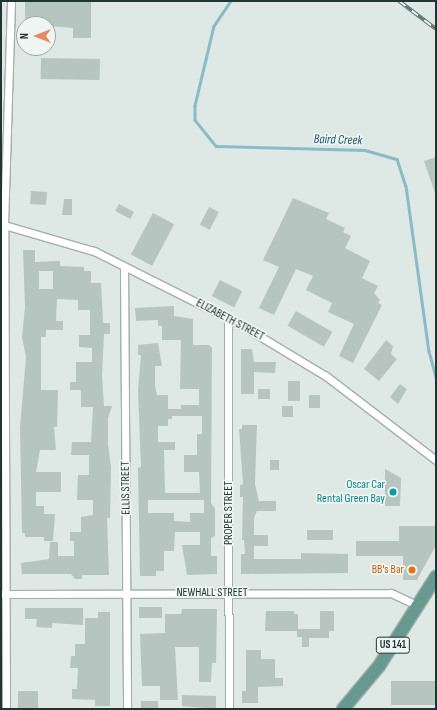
<!DOCTYPE html>
<style>
body{margin:0}
#map{position:relative;width:437px;height:710px;overflow:hidden;background:#dee8e4;font-family:"Sofia Sans Condensed",sans-serif}
div>[style]{position:absolute}
.stream>*{height:2.5px;margin:-1.25px;padding:0 1.25px;transform-origin:1.25px;border-radius:1.25px;background:#8bbbc8}
.building>*{inset:0;background:#b7c5c0;transform-origin:0 0}
.roads{filter:drop-shadow(1px 0 #a2afab) drop-shadow(-1px 0 #a2afab) drop-shadow(0 1px #a2afab) drop-shadow(0 -1px #a2afab)}
.street>*{height:7px;margin:-3.5px;padding:0 3.5px;transform-origin:3.5px;border-radius:3.5px;background:#fff}
.primary>*{height:12px;margin:-6px;padding:0 6px;transform-origin:6px;border-radius:6px;background:#679990}
.rail>*{height:4px;margin-top:-2px;transform-origin:0;background:repeating-linear-gradient(90deg,#eef5f2 0 8px,#5b726d 0 16px);box-sizing:border-box;border-block:1px solid #5b726d}
.dots>*{width:11px;height:11px;translate:-50% -50%;box-sizing:border-box;border:2px solid #eef5f2;border-radius:50%}
span{translate:-50% -50%;white-space:nowrap;text-align:center;line-height:1.15;-webkit-text-stroke:3.5px #eef5f2;paint-order:stroke}
.shield-label span{padding:1px 3px;background:#eef5f2;border:1px solid;border-radius:3px;-webkit-text-stroke-width:0}
.shield-label{font-size:11px;color:#213632;font-weight:700}
.street-label{font-size:12px;color:#213632}
.culture-label{font-size:12px;color:#0d838f}
.right{translate:-100% -50%;text-align:right}
.food-label{font-size:12px;color:#c56008}
.water-label{font-size:13px;color:#225a6b;font-style:italic}
.frame{position:absolute;inset:0;border:2px solid #213632;pointer-events:none}
.north{position:absolute;left:16px;top:16px;width:40px;height:40px;box-sizing:border-box;background:#eef5f2;border:1px solid #9ca9a5;border-radius:50%;rotate:270deg;font-size:11px;font-weight:700;line-height:16px;text-align:center;color:#213632}
.north::after{content:'';display:block;margin:auto;width:14px;height:18px;background:#e38a61;clip-path:polygon(50% 0,100% 100%,50% 72%,0 100%)}
</style>
<div id="map">
<div class="stream">
<i style="left:231px;top:1px;width:30px;rotate:124deg"></i>
<i style="left:214px;top:26px;width:82px;rotate:103.4deg"></i>
<i style="left:195px;top:106px;width:14px;rotate:90deg"></i>
<i style="left:195px;top:120px;width:33px;rotate:51deg"></i>
<i style="left:216px;top:146px;width:149px;rotate:1.5deg"></i>
<i style="left:365px;top:150px;width:33px;rotate:16deg"></i>
<i style="left:397px;top:159px;width:28px;rotate:72deg"></i>
<i style="left:406px;top:186px;width:167px;rotate:82.1deg"></i>
<i style="left:429px;top:351px;width:28px;rotate:75deg"></i>
</div>
<div class="building">
<i style="clip-path:polygon(25px 1px,91px 1px,91px 38px,73px 38px,73px 28px,25px 24px)"></i>
<i style="left:41px;top:58px;width:59px;height:21px;rotate:1deg"></i>
<i style="clip-path:polygon(436px 157px,436px 193px,435px 193px,424px 161px)"></i>
<i style="left:31px;top:191px;width:16px;height:13px;rotate:4deg"></i>
<i style="clip-path:polygon(293px 198px,329px 213px,326px 219px,345px 228px,343px 232px,351px 236px,345px 248px,370px 261px,362px 278px,378px 286px,374px 293px,380px 300px,378px 303px,382px 305px,353px 363px,339px 356px,354px 324px,328px 312px,332px 303px,306px 290px,313px 276px,296px 269px,274px 315px,259px 308px,279px 267px,263px 260px)"></i>
<i style="clip-path:polygon(64px 199px,72px 199px,72px 215px,62px 215px)"></i>
<i style="left:119px;top:204px;width:17px;height:8px;rotate:28deg"></i>
<i style="left:209px;top:207px;width:11px;height:20px;rotate:27deg"></i>
<i style="left:153px;top:213px;width:24px;height:47px;rotate:28deg"></i>
<i style="clip-path:polygon(evenodd,23px 250px,35px 250px,35px 262px,60px 261px,60px 266px,84px 267px,84px 271px,91px 271px,91px 283px,101px 283px,103px 323px,110px 323px,110px 334px,104px 334px,102px 376px,104px 406px,112px 406px,108px 418px,108px 445px,111px 466px,110px 518px,107px 518px,109px 575px,82px 575px,82px 579px,75px 579px,71px 574px,22px 574px,21px 563px,49px 559px,50px 542px,58px 542px,58px 556px,74px 556px,74px 541px,70px 541px,70px 532px,81px 532px,81px 517px,93px 515px,93px 500px,77px 500px,78px 475px,89px 475px,89px 455px,71px 455px,72px 442px,91px 442px,93px 407px,81px 407px,81px 390px,70px 390px,70px 382px,76px 382px,76px 362px,92px 362px,92px 348px,79px 347px,79px 335px,90px 335px,90px 310px,78px 310px,78px 300px,57px 299px,56px 321px,63px 321px,63px 330px,46px 330px,46px 337px,41px 337px,41px 390px,58px 390px,57px 427px,54px 427px,56px 450px,40px 450px,36px 472px,61px 472px,61px 492px,36px 492px,36px 506px,44px 506px,44px 514px,55px 514px,53px 541px,44px 541px,44px 537px,25px 537px,25px 533px,22px 533px,20px 427px,26px 357px,22px 337px,25px 307px,23px 250px,39px 271px,53px 271px,53px 289px,39px 289px,39px 271px)"></i>
<i style="left:220px;top:280px;width:25px;height:18px;rotate:27deg"></i>
<i style="clip-path:polygon(evenodd,174px 306px,174px 316px,193px 319px,193px 345px,209px 345px,212px 348px,211px 503px,215px 509px,215px 536px,211px 538px,211px 556px,217px 556px,217px 574px,187px 575px,182px 545px,200px 545px,200px 532px,175px 532px,174px 551px,164px 551px,164px 571px,156px 571px,156px 576px,140px 576px,138px 468px,141px 467px,138px 390px,141px 355px,138px 355px,138px 345px,158px 343px,162px 366px,155px 366px,155px 385px,157px 395px,168px 395px,168px 409px,181px 409px,181px 405px,199px 405px,199px 389px,180px 389px,181px 340px,162px 340px,162px 326px,158px 326px,158px 320px,136px 321px,135px 308px,174px 306px,172px 416px,202px 416px,202px 434px,197px 434px,197px 455px,184px 455px,184px 472px,199px 472px,200px 493px,165px 493px,164px 450px,175px 450px,175px 442px,158px 442px,158px 426px,168px 426px,168px 419px,172px 419px,172px 416px,174px 306px,148px 500px,204px 500px,204px 513px,190px 513px,190px 522px,174px 521px,174px 513px,148px 513px,148px 500px)"></i>
<i style="left:296px;top:311px;width:42px;height:17px;rotate:30deg"></i>
<i style="clip-path:polygon(386px 340px,393px 346px,391px 354px,397px 359px,379px 381px,364px 369px)"></i>
<i style="clip-path:polygon(241px 349px,252px 349px,254px 362px,276px 362px,275px 373px,254px 372px,254px 394px,241px 394px)"></i>
<i style="left:288px;top:381px;width:12px;height:20px"></i>
<i style="clip-path:polygon(400px 384px,407px 389px,398px 404px,390px 397px)"></i>
<i style="left:270px;top:389px;width:10px;height:12px;rotate:90deg"></i>
<i style="left:309px;top:395px;width:11px;height:13px"></i>
<i style="left:282px;top:406px;width:11px;height:11px"></i>
<i style="clip-path:polygon(242px 425px,257px 425px,255px 484px,259px 501px,276px 501px,276px 511px,257px 511px,254px 518px,254px 535px,268px 535px,268px 546px,254px 546px,254px 559px,301px 559px,301px 553px,348px 554px,348px 573px,241px 574px,241px 554px,245px 554px,244px 540px,242px 540px,243px 497px,240px 497px,240px 485px,243px 484px,239px 429px,242px 429px)"></i>
<i style="left:270px;top:460px;width:9px;height:10px"></i>
<i style="clip-path:polygon(385px 469px,401px 478px,400px 506px,385px 506px)"></i>
<i style="clip-path:polygon(399px 526px,436px 526px,435px 547px,417px 580px,403px 580px,403px 556px,356px 556px,356px 541px,399px 541px)"></i>
<i style="left:307px;top:530px;width:26px;height:10px"></i>
<i style="left:139px;top:607px;width:23px;height:11px"></i>
<i style="clip-path:polygon(25px 608px,83px 608px,83px 625px,52px 623px,52px 628px,36px 627px,37px 619px,25px 619px)"></i>
<i style="clip-path:polygon(182px 609px,217px 609px,216px 663px,212px 663px,211px 682px,199px 682px,199px 647px,175px 647px,178px 700px,160px 700px,160px 686px,142px 686px,140px 634px,165px 633px,165px 614px,181px 614px)"></i>
<i style="clip-path:polygon(266px 611px,294px 611px,294px 614px,298px 614px,298px 629px,320px 629px,320px 611px,334px 611px,334px 631px,329px 631px,329px 638px,309px 638px,309px 647px,302px 647px,302px 637px,297px 637px,297px 631px,265px 631px)"></i>
<i style="clip-path:polygon(98px 612px,110px 612px,110px 706px,95px 706px,95px 700px,72px 699px,72px 689px,77px 689px,78px 668px,70px 668px,71px 656px,75px 656px,75px 644px,85px 644px,85px 618px,98px 618px)"></i>
<i style="clip-path:polygon(246px 650px,261px 650px,261px 659px,275px 659px,275px 678px,283px 678px,283px 686px,258px 687px,258px 703px,242px 703px,242px 691px,246px 691px)"></i>
<i style="left:391px;top:681px;width:45px;height:24px"></i>
<i style="left:18px;top:691px;width:20px;height:18px"></i>
<i style="clip-path:polygon(182px 695px,216px 696px,216px 709px,182px 706px)"></i>
<i style="left:141px;top:701px;width:17px;height:8px"></i>
</div>
<div class="roads">
<div class="street">
<i style="left:1px;top:224px;width:97px;rotate:16.2deg"></i>
<i style="left:94px;top:251px;width:167px;rotate:26.7deg"></i>
<i style="left:243px;top:326px;width:97px;rotate:31.1deg"></i>
<i style="left:326px;top:376px;width:138px;rotate:37.4deg"></i>
<i style="left:124px;top:267px;width:442px;rotate:89.6deg"></i>
<i style="left:228px;top:318px;width:391px;rotate:89.9deg"></i>
<i style="left:1px;top:594px;width:390px;rotate:-0.1deg"></i>
<i style="left:391px;top:593px;width:31px;rotate:25deg"></i>
<i style="left:6px;top:709px;width:484px;rotate:-90.2deg"></i>
<i style="left:4px;top:225px;width:224px;rotate:-88.2deg"></i>
</div>
<div class="primary">
<i style="left:343px;top:709px;width:56px;rotate:-50.1deg"></i>
<i style="left:379px;top:666px;width:106px;rotate:-57.4deg"></i>
</div>
</div>
<div class="rail">
<i style="left:399px;top:1px;width:46px;rotate:37.1deg"></i>
</div>
<div class="dots">
<i style="left:393px;top:492px;background:#0f9aa8"></i>
<i style="left:412px;top:570px;background:#e8710a"></i>
</div>
<div class="shield-label">
<span style="left:393px;top:645px">US 141</span>
</div>
<div class="street-label">
<span style="left:230px;top:320px;rotate:28deg">ELIZABETH STREET</span>
<span style="left:126px;top:488px;rotate:-91deg">ELLIS STREET</span>
<span style="left:229px;top:513px;rotate:-90deg">PROPER STREET</span>
<span style="left:212px;top:593px">NEWHALL STREET</span>
</div>
<div class="culture-label">
<span class="right" style="left:385px;top:492px">Oscar Car<br>Rental Green Bay</span>
</div>
<div class="food-label">
<span class="right" style="left:404px;top:570px">BB's Bar</span>
</div>
<div class="water-label">
<span style="left:338px;top:140px;rotate:2deg">Baird Creek</span>
</div>
<div class="frame"></div>
<div class="north">N</div>
</div>
